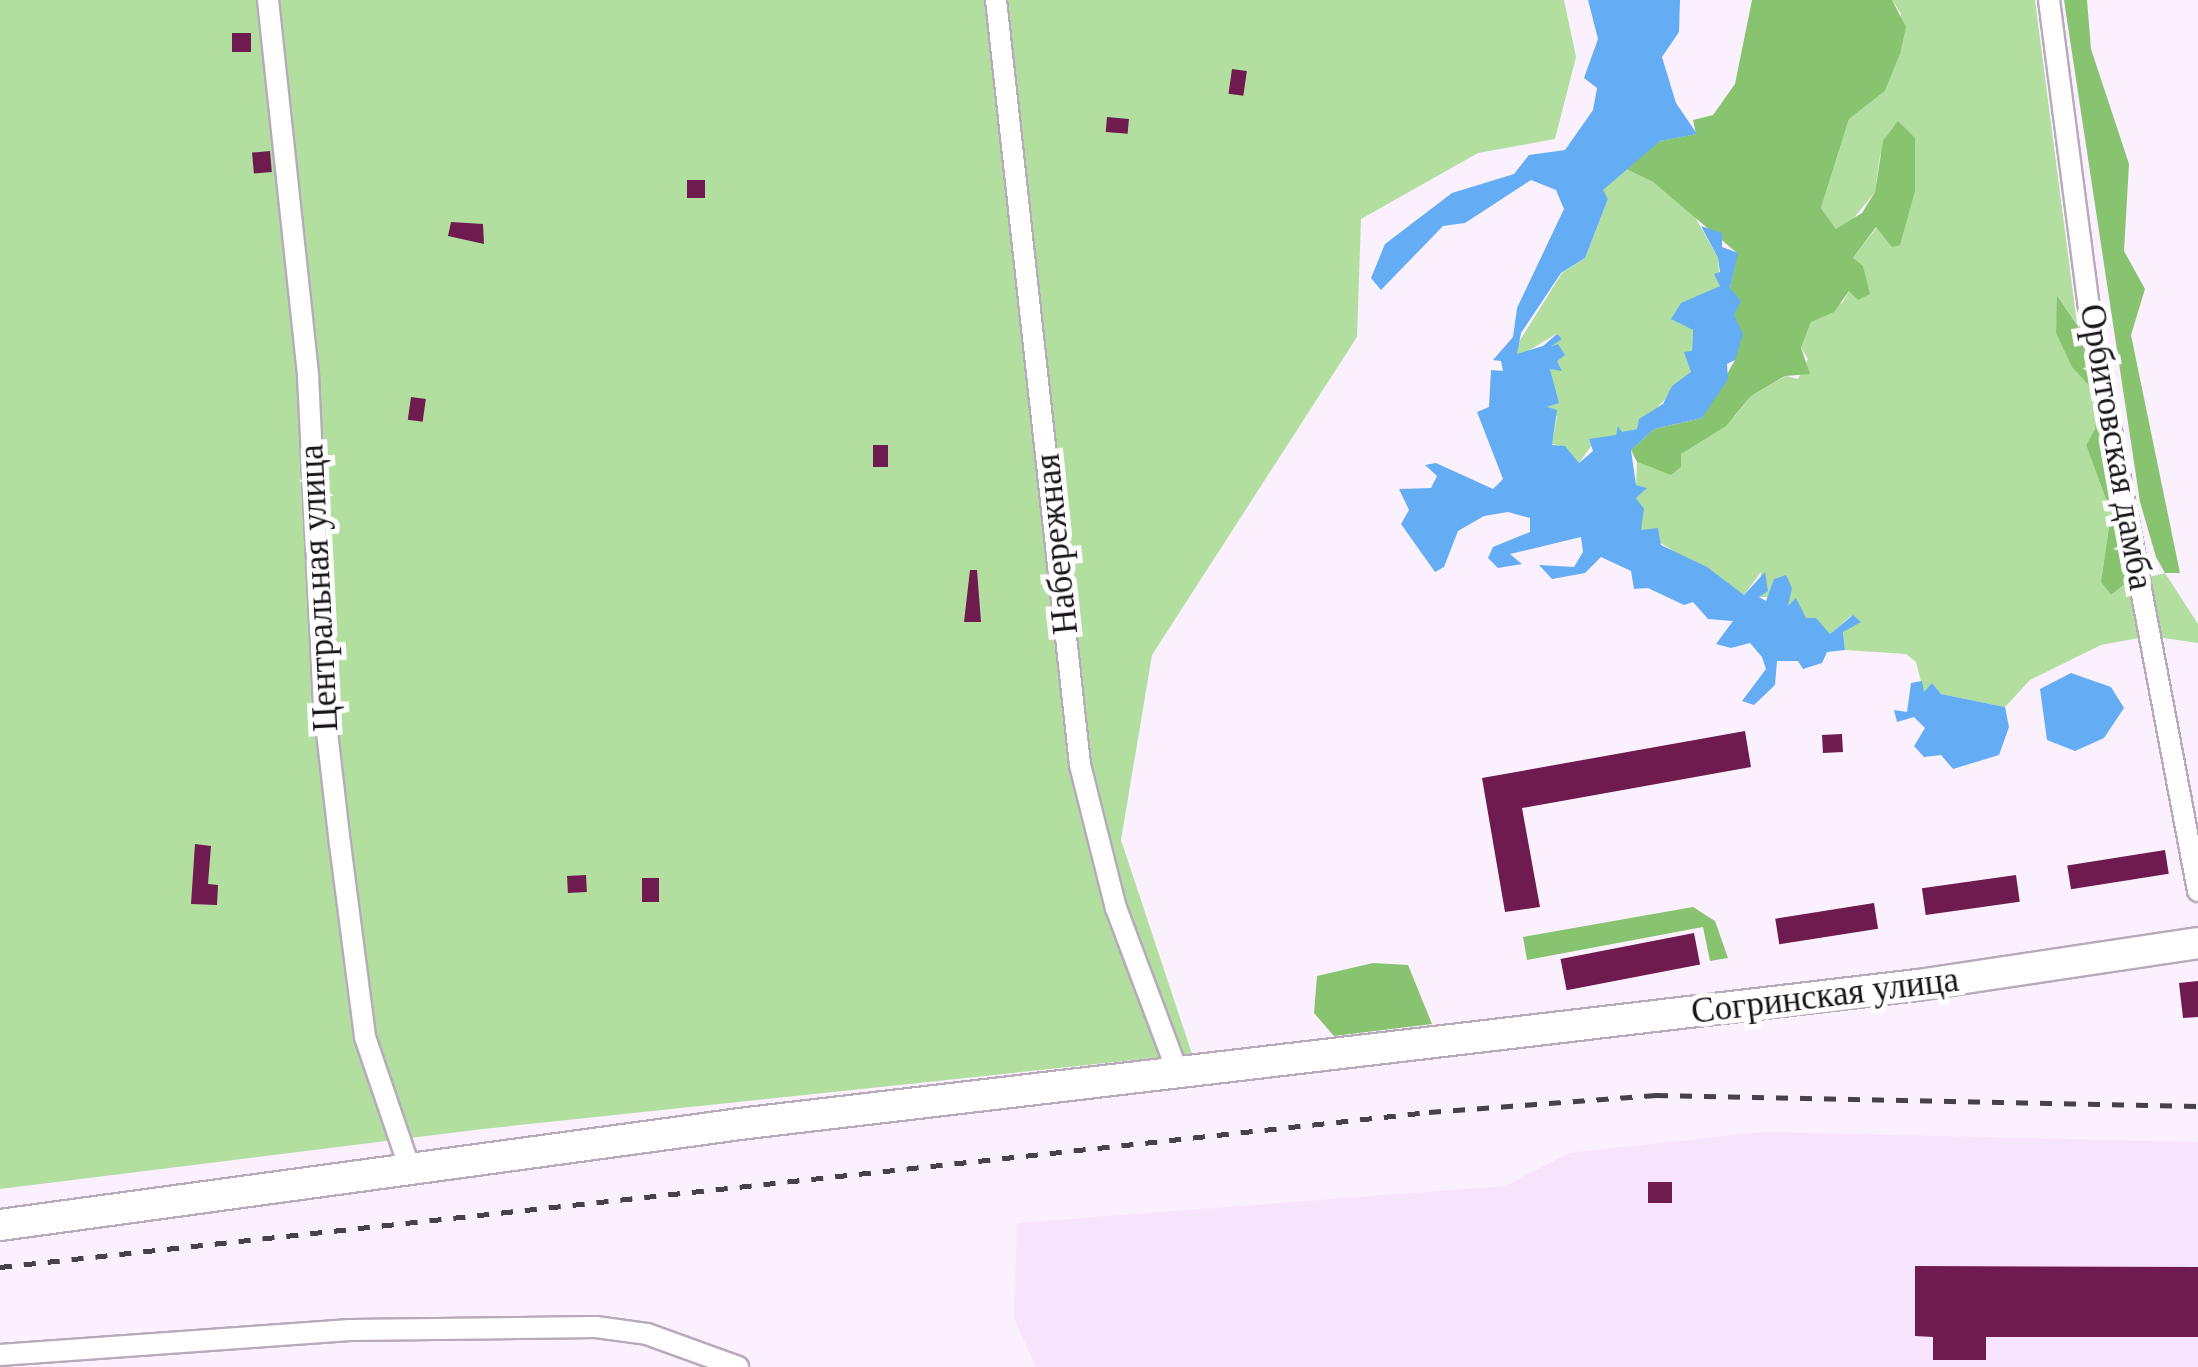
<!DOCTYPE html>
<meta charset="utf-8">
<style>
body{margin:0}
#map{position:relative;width:2198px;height:1367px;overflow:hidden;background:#fbf0fe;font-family:"Times New Roman",serif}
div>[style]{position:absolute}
.built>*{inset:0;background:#f7e3fc}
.green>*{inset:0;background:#b2dfa0}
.forest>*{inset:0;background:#88c36f}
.water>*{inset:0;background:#64adf5}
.building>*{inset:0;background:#6f1b4f;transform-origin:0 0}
.roads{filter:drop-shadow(2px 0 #b8aabb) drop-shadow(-2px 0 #b8aabb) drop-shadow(0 2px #b8aabb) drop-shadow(0 -2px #b8aabb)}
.street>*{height:20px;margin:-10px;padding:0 10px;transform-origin:10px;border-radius:10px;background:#fff}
.secondary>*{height:30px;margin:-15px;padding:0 15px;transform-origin:15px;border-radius:15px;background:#fff}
.rail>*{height:5px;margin-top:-2.5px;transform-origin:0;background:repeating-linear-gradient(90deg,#474149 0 12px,transparent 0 24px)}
span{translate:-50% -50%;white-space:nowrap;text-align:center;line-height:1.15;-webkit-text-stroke:10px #fff;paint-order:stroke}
.street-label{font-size:35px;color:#181319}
</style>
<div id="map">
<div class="built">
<i style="clip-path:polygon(1763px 1132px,2198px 1142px,2198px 1367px,1036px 1367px,1014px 1318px,1017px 1223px,1506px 1186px,1569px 1153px)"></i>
</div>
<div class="green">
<i style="clip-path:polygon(0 0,1564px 0,1576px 57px,1555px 139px,1478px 153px,1361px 219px,1357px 337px,1152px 655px,1121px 840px,1192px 1054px,483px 1129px,0 1189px)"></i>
<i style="clip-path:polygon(1892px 0,2035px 0,2077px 324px,2058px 296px,2056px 333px,2098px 395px,2095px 429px,2086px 445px,2111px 513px,2101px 582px,2111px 595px,2126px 583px,2165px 573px,2198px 624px,2198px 643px,2150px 636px,2101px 645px,2030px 680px,2005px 707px,1941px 694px,1932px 683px,1924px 693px,1916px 662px,1906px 654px,1845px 650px,1843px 631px,1852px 615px,1830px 634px,1805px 618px,1796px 599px,1789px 607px,1785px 597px,1758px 597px,1761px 572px,1744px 595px,1640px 530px,1635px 499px,1646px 488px,1636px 485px,1637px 462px,1658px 470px,1681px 467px,1681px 454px,1735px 416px,1751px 396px,1786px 376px,1798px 379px,1808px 359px,1801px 348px,1811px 322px,1843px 302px,1863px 267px,1853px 258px,1877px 227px,1888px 235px,1915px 191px,1915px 138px,1880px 155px,1875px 192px,1848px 225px,1836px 229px,1821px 208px,1849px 119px,1885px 91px,1900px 54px,1901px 14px)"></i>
<i style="clip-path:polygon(1622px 167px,1653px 182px,1695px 217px,1718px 258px,1720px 286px,1672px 318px,1693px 330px,1692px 352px,1685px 352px,1691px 372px,1637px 429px,1594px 442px,1579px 463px,1565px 447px,1552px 444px,1557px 416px,1547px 407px,1558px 403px,1550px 369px,1560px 367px,1548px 348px,1561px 339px,1556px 334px,1523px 354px,1517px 354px,1517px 345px,1562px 273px,1585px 258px,1608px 199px,1602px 190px)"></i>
</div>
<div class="forest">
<i style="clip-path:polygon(1752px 0,1892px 0,1906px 27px,1900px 54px,1885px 91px,1849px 119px,1821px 208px,1836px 229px,1862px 213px,1875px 192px,1883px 141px,1898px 121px,1915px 138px,1915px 191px,1900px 245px,1892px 247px,1876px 227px,1853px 258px,1863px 266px,1870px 294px,1858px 300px,1849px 291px,1834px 312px,1811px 322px,1801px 348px,1810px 374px,1785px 376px,1751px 396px,1726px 426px,1681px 454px,1681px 467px,1671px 475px,1637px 462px,1631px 450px,1654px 429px,1702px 418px,1735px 360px,1730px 288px,1737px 253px,1653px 182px,1622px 167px,1660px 141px,1696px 134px,1693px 120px,1713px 115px,1735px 84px)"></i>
<i style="clip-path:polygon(2064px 0,2087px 0,2091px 49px,2129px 164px,2124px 251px,2145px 289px,2131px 335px,2180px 573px,2165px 573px,2156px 557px,2140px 502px)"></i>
<i style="clip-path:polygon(2057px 295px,2088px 341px,2127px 546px,2126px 583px,2111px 595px,2101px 582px,2111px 513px,2086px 445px,2095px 429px,2098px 395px,2072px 367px,2056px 333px)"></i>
<i style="clip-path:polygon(1693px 907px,1715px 921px,1728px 958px,1710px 961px,1703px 927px,1527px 960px,1523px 937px)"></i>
<i style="clip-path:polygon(1373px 963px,1408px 965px,1432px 1024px,1334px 1036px,1314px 1013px,1317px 976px)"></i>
</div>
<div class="water">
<i style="clip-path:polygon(1588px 0,1680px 0,1679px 32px,1662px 57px,1676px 103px,1697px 134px,1660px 141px,1603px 190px,1608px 199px,1585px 258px,1561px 273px,1521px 333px,1517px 354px,1543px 346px,1557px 334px,1562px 339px,1550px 347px,1558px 344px,1565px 355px,1557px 361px,1562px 371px,1550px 369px,1559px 403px,1547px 407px,1557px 410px,1552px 445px,1565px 446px,1579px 463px,1593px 451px,1589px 439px,1616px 435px,1618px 426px,1622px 432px,1637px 429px,1639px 419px,1663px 404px,1672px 386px,1691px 372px,1684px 352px,1692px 351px,1693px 330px,1671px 319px,1681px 303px,1720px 286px,1714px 274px,1720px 272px,1718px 258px,1701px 226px,1722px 233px,1722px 247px,1738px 253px,1730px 288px,1741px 301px,1734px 315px,1743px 334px,1735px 360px,1727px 364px,1728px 379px,1702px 418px,1654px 429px,1631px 450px,1636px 485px,1647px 488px,1636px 498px,1644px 509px,1641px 530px,1658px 528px,1661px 545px,1707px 567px,1744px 595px,1765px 572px,1768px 591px,1759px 597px,1766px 601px,1774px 579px,1786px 575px,1792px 588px,1788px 606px,1796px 598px,1806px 618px,1816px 618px,1830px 634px,1853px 615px,1861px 622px,1843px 632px,1845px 650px,1827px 652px,1822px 663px,1803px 669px,1798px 661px,1777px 661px,1775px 685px,1754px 705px,1742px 701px,1766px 669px,1762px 657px,1750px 643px,1731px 648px,1716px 644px,1733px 621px,1708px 619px,1693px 602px,1684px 605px,1648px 588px,1634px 589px,1631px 571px,1601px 557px,1585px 573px,1552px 579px,1539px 565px,1574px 567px,1583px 552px,1581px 537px,1510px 554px,1522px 564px,1498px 568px,1488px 558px,1493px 547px,1530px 532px,1530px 518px,1508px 512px,1484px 516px,1458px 531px,1444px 567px,1435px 572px,1401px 524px,1409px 510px,1399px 489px,1431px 488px,1437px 476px,1425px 465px,1436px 463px,1493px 489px,1503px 479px,1477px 412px,1489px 407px,1491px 370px,1503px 371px,1501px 361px,1493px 360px,1513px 337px,1517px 308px,1564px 209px,1556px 190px,1531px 180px,1465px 223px,1443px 226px,1381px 290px,1371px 278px,1385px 244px,1452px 193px,1514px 174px,1529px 155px,1565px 150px,1593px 110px,1597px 88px,1584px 78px,1598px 39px)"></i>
<i style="clip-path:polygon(2071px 673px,2111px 687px,2124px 708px,2104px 738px,2075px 751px,2047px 740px,2040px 689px)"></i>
<i style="clip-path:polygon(1922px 681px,1924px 692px,1932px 683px,1941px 694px,2005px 707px,2009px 727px,1999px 755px,1953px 769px,1941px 755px,1924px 757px,1914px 746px,1925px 728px,1914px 717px,1897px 722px,1894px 710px,1907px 712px,1911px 683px)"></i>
</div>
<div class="building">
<i style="left:232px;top:33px;width:19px;height:19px"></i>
<i style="left:1232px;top:69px;width:15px;height:25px;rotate:8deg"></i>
<i style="left:1107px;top:117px;width:22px;height:15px;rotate:5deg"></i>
<i style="left:270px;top:151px;width:21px;height:18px;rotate:85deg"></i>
<i style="left:687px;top:180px;width:18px;height:18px"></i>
<i style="clip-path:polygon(451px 222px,483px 224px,484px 244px,448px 236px)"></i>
<i style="left:411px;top:397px;width:15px;height:23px;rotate:8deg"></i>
<i style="left:873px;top:445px;width:15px;height:22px"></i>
<i style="clip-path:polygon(970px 570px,977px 570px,981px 622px,964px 622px)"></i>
<i style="clip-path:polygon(1745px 731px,1751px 767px,1522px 808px,1540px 907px,1505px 912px,1482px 778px)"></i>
<i style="left:1842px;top:734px;width:18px;height:20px;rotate:87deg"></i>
<i style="clip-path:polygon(195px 844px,211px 846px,208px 884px,218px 885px,217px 905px,191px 904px)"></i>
<i style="left:2165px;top:850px;width:24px;height:99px;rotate:81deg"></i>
<i style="left:586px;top:875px;width:17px;height:19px;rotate:87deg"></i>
<i style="left:2016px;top:875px;width:27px;height:95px;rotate:82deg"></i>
<i style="left:642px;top:878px;width:17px;height:24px"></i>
<i style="left:1874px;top:903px;width:26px;height:100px;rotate:81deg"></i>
<i style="left:1694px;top:933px;width:32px;height:136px;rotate:79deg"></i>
<i style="clip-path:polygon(2198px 981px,2198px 1017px,2183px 1018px,2179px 983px)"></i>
<i style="left:1648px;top:1182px;width:24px;height:21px"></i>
<i style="clip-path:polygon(1915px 1266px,2198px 1267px,2198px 1337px,1986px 1337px,1986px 1360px,1933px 1360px,1933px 1337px,1915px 1336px)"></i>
</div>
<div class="roads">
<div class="street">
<i style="left:268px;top:0;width:378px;rotate:83.9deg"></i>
<i style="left:308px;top:376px;width:330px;rotate:87.2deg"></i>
<i style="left:324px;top:706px;width:139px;rotate:83.4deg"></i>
<i style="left:340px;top:844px;width:195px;rotate:82.6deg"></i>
<i style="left:365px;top:1037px;width:139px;rotate:71.2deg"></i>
<i style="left:996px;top:0;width:770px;rotate:83.73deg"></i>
<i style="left:1080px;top:765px;width:147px;rotate:75.9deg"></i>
<i style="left:1116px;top:908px;width:176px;rotate:69.4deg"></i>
<i style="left:2049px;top:0;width:333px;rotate:82.6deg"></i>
<i style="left:2092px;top:330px;width:571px;rotate:79.3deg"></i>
<i style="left:0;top:1355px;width:351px;rotate:-4.1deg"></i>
<i style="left:350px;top:1330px;width:246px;rotate:-0.7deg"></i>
<i style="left:596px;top:1327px;width:51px;rotate:7.8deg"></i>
<i style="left:647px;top:1334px;width:97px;rotate:19.9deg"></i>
</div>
<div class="secondary">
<i style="left:0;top:1225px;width:755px;rotate:-7.77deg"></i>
<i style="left:748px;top:1123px;width:1178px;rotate:-6.73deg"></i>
<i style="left:1918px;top:985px;width:283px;rotate:-8.5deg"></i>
</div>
</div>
<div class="rail">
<i style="left:0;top:1267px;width:1437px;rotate:-6.19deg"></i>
<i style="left:1429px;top:1112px;width:228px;rotate:-4.3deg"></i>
<i style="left:1656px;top:1095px;width:542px;rotate:1.16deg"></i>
</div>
<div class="street-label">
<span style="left:2116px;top:447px;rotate:80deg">Орбитовская дамба</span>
<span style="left:1057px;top:544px;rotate:-96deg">Набережная</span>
<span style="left:319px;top:588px;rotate:-93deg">Центральная улица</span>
<span style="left:1825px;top:996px;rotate:-7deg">Согринская улица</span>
</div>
</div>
